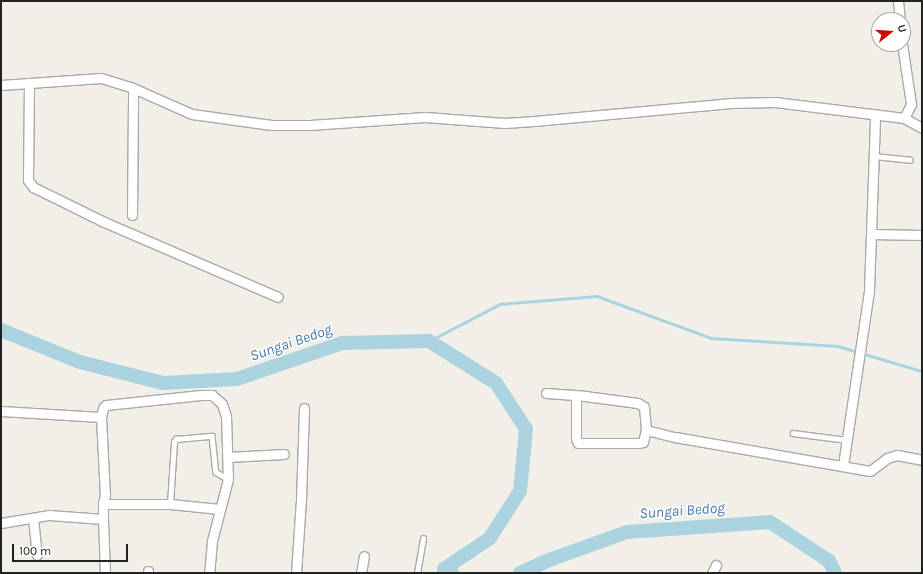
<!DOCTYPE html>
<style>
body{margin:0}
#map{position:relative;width:923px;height:574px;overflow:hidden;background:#f2efe9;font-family:Karla,sans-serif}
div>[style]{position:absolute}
.stream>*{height:2.5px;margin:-1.25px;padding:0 1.25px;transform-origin:1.25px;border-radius:1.25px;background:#aad3df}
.river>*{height:14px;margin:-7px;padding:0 7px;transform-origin:7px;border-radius:7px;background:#aad3df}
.roads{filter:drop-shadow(1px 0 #a9a9a9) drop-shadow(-1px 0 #a9a9a9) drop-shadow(0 1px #a9a9a9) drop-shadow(0 -1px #a9a9a9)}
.service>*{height:4.5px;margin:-2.25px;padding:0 2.25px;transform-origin:2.25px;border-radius:2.25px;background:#fff}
.minor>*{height:9px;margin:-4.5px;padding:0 4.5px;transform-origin:4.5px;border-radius:4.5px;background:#fff}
span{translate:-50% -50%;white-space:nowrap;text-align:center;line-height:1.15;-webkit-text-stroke:3px #fff;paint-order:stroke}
.water-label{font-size:15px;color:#4a7aab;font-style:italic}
.frame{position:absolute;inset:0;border:2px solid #222;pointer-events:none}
.north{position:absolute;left:871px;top:12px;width:40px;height:40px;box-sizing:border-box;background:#fff;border:1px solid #a7a7a7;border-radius:50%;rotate:73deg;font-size:11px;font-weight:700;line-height:16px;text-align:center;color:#222}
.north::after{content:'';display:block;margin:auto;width:14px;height:18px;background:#d40000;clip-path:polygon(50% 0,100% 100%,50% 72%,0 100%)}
.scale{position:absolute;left:12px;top:544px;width:116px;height:18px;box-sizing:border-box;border:2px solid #222;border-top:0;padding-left:5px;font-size:12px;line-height:14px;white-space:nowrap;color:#222;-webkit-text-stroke:3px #fff;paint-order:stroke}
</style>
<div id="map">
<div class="stream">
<i style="left:429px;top:341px;width:80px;rotate:-27.5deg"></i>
<i style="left:500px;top:304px;width:97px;rotate:-4.7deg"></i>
<i style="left:597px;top:296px;width:121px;rotate:20.2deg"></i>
<i style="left:711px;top:338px;width:127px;rotate:3.6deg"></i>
<i style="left:838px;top:346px;width:88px;rotate:16.6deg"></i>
</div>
<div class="river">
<i style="left:1px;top:330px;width:85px;rotate:22.1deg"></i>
<i style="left:80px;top:362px;width:86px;rotate:14.2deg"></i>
<i style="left:163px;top:383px;width:74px;rotate:-3.1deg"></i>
<i style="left:237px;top:379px;width:111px;rotate:-18.9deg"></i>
<i style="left:342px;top:343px;width:87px;rotate:-1.3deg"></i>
<i style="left:429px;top:341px;width:79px;rotate:32.1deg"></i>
<i style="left:496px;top:383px;width:55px;rotate:56.9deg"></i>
<i style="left:526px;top:429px;width:62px;rotate:95.5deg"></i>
<i style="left:520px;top:491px;width:56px;rotate:122.6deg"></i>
<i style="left:490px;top:538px;width:55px;rotate:146deg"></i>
<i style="left:444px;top:569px;width:9px;rotate:27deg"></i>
<i style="left:520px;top:573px;width:35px;rotate:-24deg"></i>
<i style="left:552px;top:559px;width:80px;rotate:-19.8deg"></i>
<i style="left:627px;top:532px;width:143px;rotate:-4deg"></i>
<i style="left:770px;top:522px;width:71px;rotate:33.5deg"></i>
<i style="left:829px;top:561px;width:13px;rotate:63deg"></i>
</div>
<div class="roads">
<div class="service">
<i style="left:874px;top:156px;width:36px;rotate:6deg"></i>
<i style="left:793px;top:433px;width:54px;rotate:7.4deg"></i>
<i style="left:170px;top:504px;width:62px;rotate:-86.3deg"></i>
<i style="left:174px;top:442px;width:4px;rotate:-56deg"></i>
<i style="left:176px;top:439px;width:36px;rotate:-5deg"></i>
<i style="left:212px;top:436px;width:36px;rotate:84deg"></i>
<i style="left:216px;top:472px;width:14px;rotate:30deg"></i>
<i style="left:417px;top:573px;width:35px;rotate:-80deg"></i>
</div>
<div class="minor">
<i style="left:898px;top:1px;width:19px;rotate:84deg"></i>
<i style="left:29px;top:83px;width:97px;rotate:90.6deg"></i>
<i style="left:28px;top:180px;width:9px;rotate:54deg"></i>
<i style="left:33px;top:187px;width:79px;rotate:26.2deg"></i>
<i style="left:104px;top:222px;width:189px;rotate:23.3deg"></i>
<i style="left:1px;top:85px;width:100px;rotate:-4deg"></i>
<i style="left:101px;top:78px;width:34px;rotate:17deg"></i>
<i style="left:133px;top:88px;width:64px;rotate:23.8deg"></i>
<i style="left:192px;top:114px;width:80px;rotate:7.9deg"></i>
<i style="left:271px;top:125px;width:39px"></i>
<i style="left:310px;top:125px;width:115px;rotate:-4deg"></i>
<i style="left:425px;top:117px;width:80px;rotate:4.3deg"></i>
<i style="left:505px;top:123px;width:29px;rotate:-4deg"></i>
<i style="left:534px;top:121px;width:198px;rotate:-5.2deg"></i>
<i style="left:731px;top:103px;width:44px;rotate:-1.3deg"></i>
<i style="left:775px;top:102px;width:130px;rotate:7.1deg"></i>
<i style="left:904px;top:118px;width:16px;rotate:-63deg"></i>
<i style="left:911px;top:104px;width:61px;rotate:-98.5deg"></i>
<i style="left:904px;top:118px;width:21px;rotate:29deg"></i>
<i style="left:132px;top:215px;width:127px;rotate:-89.5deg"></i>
<i style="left:871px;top:234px;width:51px;rotate:1.1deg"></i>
<i style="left:546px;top:393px;width:39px;rotate:4deg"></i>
<i style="left:585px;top:396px;width:53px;rotate:7.5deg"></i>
<i style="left:638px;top:403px;width:7px;rotate:34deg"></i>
<i style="left:644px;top:407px;width:23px;rotate:85deg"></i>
<i style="left:646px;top:430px;width:30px;rotate:14deg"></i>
<i style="left:675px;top:437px;width:198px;rotate:9.9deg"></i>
<i style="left:870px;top:471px;width:21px;rotate:-37deg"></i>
<i style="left:887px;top:458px;width:10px;rotate:-17deg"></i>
<i style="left:897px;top:455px;width:25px;rotate:11deg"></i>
<i style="left:576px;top:396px;width:43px;rotate:90deg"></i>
<i style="left:576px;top:439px;width:4px;rotate:63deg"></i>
<i style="left:578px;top:443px;width:60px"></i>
<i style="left:638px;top:443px;width:5px;rotate:-11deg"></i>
<i style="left:643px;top:442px;width:12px;rotate:-76deg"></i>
<i style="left:1px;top:411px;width:100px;rotate:3.4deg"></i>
<i style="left:101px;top:417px;width:78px;rotate:87.1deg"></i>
<i style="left:105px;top:495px;width:9px;rotate:103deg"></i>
<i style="left:101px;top:417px;width:9px;rotate:-77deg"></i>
<i style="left:103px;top:408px;width:4px;rotate:-45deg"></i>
<i style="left:106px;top:405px;width:95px;rotate:-6.1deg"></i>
<i style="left:200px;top:395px;width:12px"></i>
<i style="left:212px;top:395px;width:13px;rotate:42deg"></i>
<i style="left:222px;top:404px;width:13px;rotate:72deg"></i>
<i style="left:226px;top:416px;width:63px;rotate:88.2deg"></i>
<i style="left:228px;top:479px;width:64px;rotate:104.5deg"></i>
<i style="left:212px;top:541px;width:32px;rotate:95deg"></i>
<i style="left:228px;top:457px;width:56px;rotate:-3.1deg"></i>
<i style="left:843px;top:465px;width:176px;rotate:-81.5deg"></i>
<i style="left:869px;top:291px;width:176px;rotate:-88deg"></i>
<i style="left:33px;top:518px;width:37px;rotate:84deg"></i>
<i style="left:103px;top:519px;width:54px;rotate:87.9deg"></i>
<i style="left:1px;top:523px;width:49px;rotate:-9.5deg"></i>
<i style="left:49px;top:515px;width:54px;rotate:4.2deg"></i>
<i style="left:103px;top:519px;width:15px;rotate:-90deg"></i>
<i style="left:103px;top:504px;width:67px"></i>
<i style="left:170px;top:504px;width:50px;rotate:5.7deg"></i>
<i style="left:148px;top:571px;width:2px;rotate:90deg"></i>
<i style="left:296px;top:573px;width:73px;rotate:-86.1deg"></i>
<i style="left:301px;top:500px;width:92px;rotate:-88.1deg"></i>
<i style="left:361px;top:573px;width:17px;rotate:-80deg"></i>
<i style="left:712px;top:573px;width:9px;rotate:-63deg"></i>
</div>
</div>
<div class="water-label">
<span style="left:291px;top:343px;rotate:-19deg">Sungai Bedog</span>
<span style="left:682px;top:511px;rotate:-4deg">Sungai Bedog</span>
</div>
<div class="frame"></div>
<div class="north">U</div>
<div class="scale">100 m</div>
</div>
